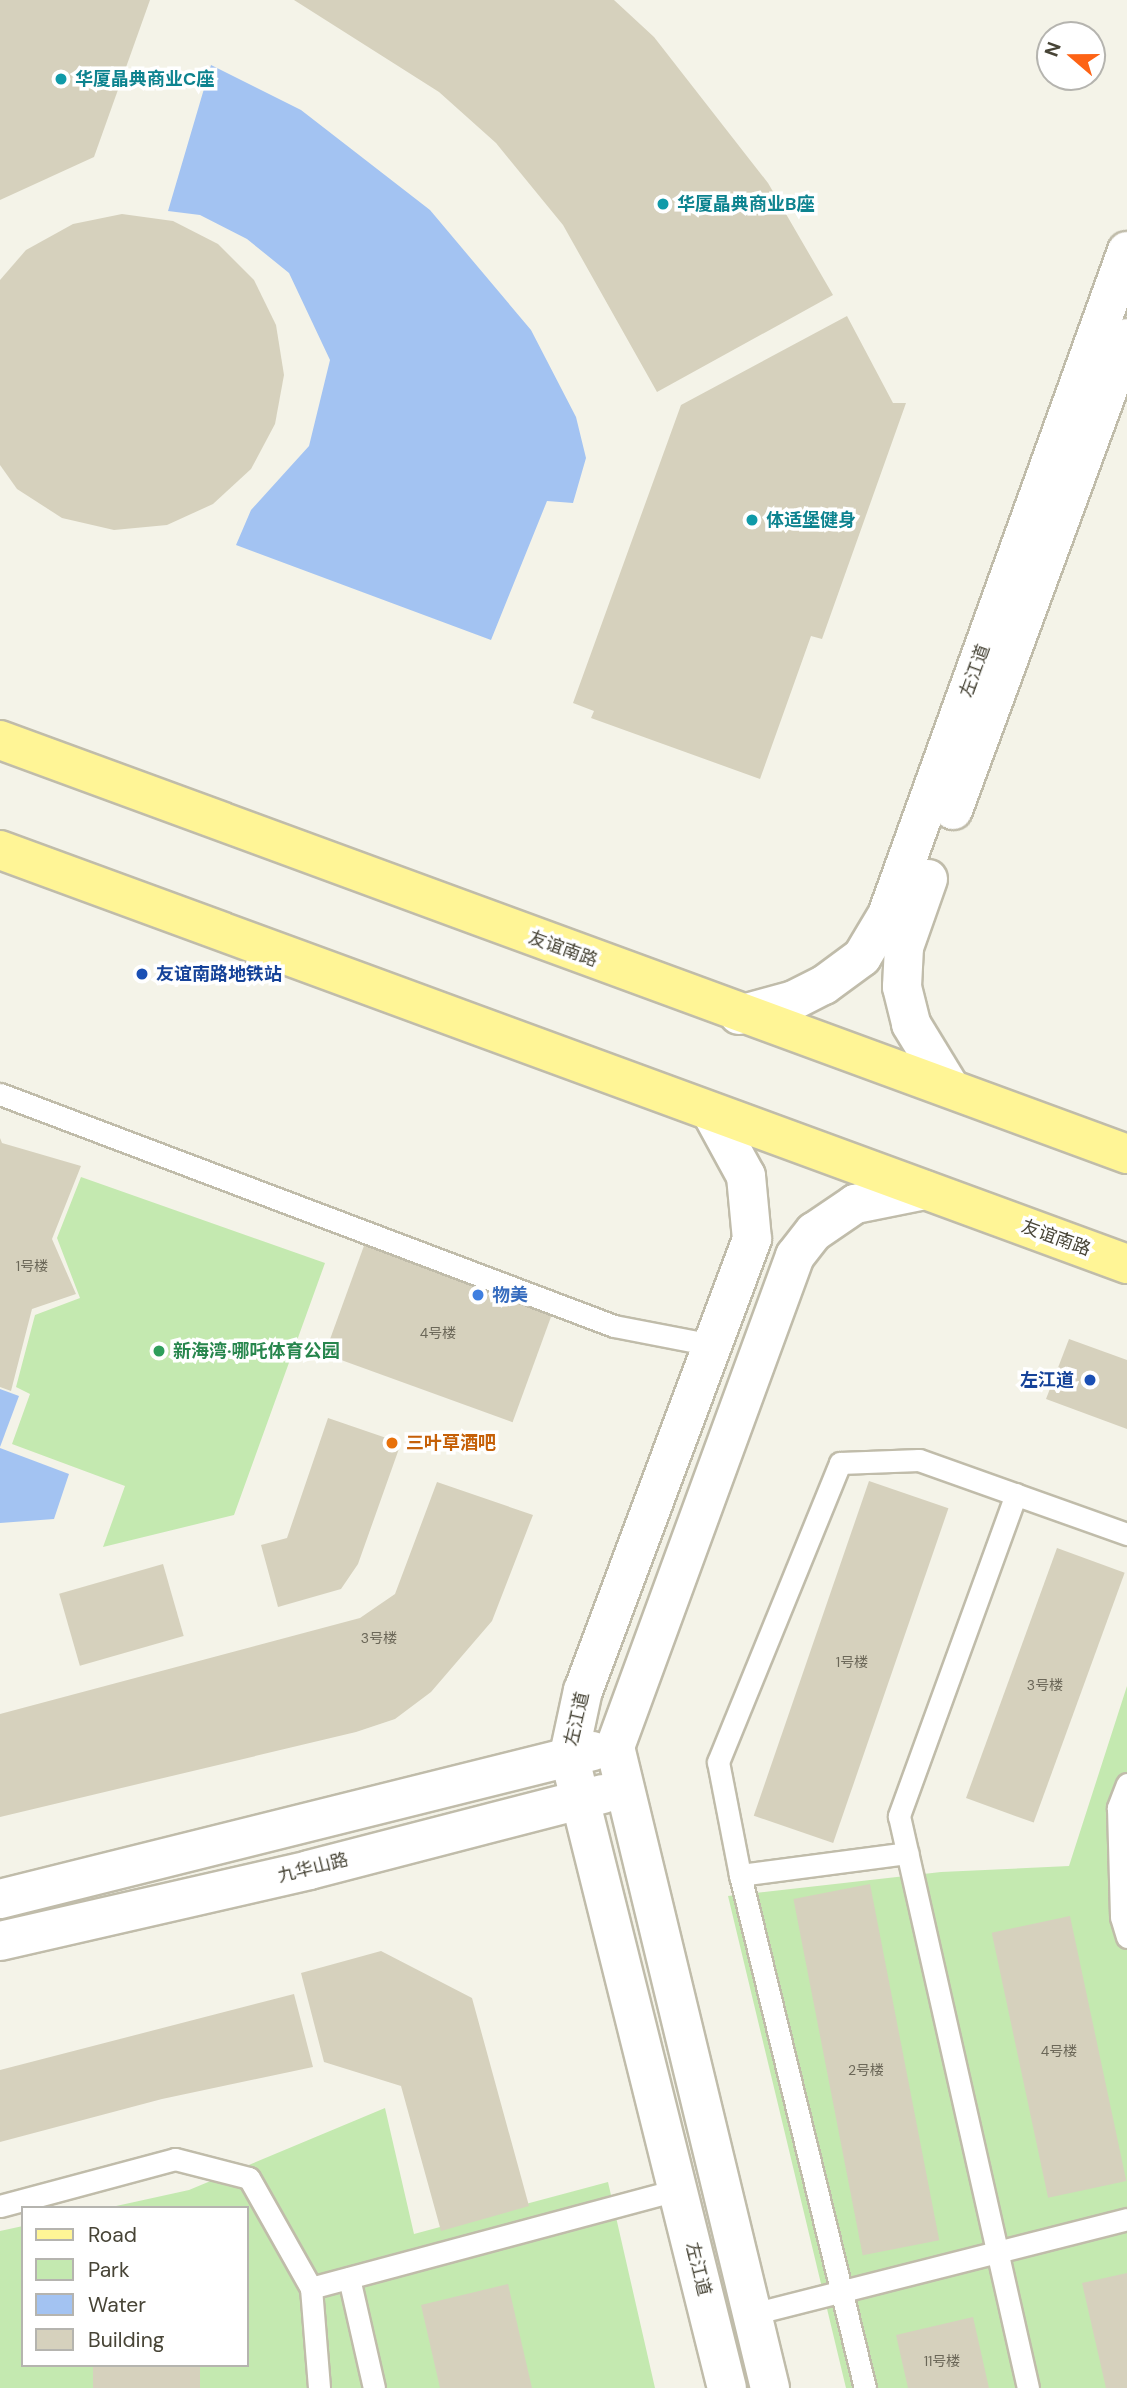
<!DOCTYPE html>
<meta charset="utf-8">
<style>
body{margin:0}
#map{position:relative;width:1127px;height:2388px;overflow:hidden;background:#f4f3e8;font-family:"DM Sans","Noto Sans SC",sans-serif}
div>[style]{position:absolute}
.green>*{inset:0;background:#c4e9b0}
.water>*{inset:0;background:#a3c3f2}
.building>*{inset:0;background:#d6d1bd;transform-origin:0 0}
.roads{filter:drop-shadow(2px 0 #c0bcaa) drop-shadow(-2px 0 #c0bcaa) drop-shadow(0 2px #c0bcaa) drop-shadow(0 -2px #c0bcaa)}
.service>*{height:21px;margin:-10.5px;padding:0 10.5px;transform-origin:10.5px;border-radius:10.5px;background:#fff}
.tertiary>*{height:38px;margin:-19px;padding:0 19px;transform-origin:19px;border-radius:19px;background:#fff}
.primary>*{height:38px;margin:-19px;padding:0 19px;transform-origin:19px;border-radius:19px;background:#fff596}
.dots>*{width:19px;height:19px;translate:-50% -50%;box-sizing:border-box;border:4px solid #fff;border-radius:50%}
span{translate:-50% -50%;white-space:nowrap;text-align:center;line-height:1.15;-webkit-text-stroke:7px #fff;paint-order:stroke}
.number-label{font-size:14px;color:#6b6758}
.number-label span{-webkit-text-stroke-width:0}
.culture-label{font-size:18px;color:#0d838f;font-weight:700}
.left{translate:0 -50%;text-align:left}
.street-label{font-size:18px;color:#474436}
.transit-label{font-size:18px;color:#164399;font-weight:700}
.right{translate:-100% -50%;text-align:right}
.shop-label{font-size:18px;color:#366cbe;font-weight:700}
.leisure-label{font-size:18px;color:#27864d;font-weight:700}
.food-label{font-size:18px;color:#c56008;font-weight:700}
.legend{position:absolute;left:21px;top:2206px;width:228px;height:161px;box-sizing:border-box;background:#fff;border:2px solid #b5b4af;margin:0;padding:9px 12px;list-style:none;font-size:21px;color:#474436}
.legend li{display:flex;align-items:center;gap:14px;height:35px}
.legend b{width:35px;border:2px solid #b5b4af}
.north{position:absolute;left:1036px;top:21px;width:70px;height:70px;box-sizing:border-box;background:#fff;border:2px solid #b5b4af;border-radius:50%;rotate:290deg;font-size:19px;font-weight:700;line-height:28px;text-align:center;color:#474436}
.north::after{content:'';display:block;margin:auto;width:24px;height:32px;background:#fd6315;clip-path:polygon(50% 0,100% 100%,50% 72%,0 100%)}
</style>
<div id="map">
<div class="green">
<i style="clip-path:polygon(81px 1177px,325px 1263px,234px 1515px,103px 1547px,125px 1486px,12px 1444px,30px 1394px,16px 1387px,35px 1315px,80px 1298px,57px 1238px)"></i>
<i style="clip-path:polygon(1127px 1686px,1127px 2388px,846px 2388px,728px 1896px,941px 1872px,1069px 1866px)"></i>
<i style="clip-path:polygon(385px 2108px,414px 2234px,608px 2182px,655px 2388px,0 2388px,0 2231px,23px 2226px,23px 2365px,247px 2365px,247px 2208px,107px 2208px,189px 2190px)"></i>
</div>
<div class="water">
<i style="clip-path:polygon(211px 65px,301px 110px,430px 210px,531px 330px,576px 417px,586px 458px,573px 503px,547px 501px,491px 640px,236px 545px,251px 510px,309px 446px,330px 360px,289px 273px,247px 239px,200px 215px,168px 211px)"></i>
<i style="clip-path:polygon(0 1389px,19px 1396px,0 1447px)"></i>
<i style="clip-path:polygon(0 1448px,69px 1474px,54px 1519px,0 1523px)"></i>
</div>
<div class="building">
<i style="clip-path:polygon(0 0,150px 0,94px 157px,0 200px)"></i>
<i style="clip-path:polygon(294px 0,614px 0,654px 37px,768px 183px,833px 295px,657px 392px,563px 225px,496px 143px,439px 92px)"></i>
<i style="clip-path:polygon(122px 214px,173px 221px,218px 244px,254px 280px,276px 325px,284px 375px,275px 424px,251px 469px,213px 504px,167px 525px,114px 530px,62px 518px,17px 489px,0 465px,0 280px,26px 250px,73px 224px)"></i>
<i style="clip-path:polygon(847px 316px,893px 403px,906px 403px,822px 639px,811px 636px,760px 779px,591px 718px,594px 711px,573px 703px,681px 405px)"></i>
<i style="clip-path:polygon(0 1138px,2px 1143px,81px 1166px,52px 1239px,76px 1294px,32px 1309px,11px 1391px,0 1387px)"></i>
<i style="left:365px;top:1243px;width:200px;height:118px;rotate:20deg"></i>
<i style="clip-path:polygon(1069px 1339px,1127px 1360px,1127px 1429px,1046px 1399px)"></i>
<i style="clip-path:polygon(328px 1418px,401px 1443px,358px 1564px,341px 1589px,278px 1607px,261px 1545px,287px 1538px)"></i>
<i style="left:869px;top:1481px;width:84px;height:354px;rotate:19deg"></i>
<i style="clip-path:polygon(437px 1482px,533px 1515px,492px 1621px,431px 1692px,395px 1719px,356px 1732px,0 1817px,0 1714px,360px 1618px,395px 1594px)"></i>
<i style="left:1057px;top:1548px;width:72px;height:266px;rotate:20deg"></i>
<i style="left:163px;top:1564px;width:75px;height:108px;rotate:74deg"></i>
<i style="left:870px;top:1884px;width:363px;height:78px;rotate:79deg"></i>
<i style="left:1070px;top:1916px;width:271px;height:80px;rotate:78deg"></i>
<i style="clip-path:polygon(381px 1951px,472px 1998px,529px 2206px,441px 2231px,401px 2086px,324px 2062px,301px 1973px)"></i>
<i style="clip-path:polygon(294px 1994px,313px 2067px,162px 2099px,0 2142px,0 2070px)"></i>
<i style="clip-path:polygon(1127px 2273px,1127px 2388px,1106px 2388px,1082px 2283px)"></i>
<i style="clip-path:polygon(508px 2284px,532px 2388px,440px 2388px,421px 2305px)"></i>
<i style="clip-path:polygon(973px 2317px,989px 2388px,908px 2388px,896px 2335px)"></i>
<i style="left:93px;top:2365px;width:107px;height:24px"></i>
</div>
<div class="roads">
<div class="service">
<i style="left:0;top:1094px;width:656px;rotate:20.7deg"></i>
<i style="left:614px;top:1326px;width:101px;rotate:10.9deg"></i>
<i style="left:1016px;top:1494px;width:343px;rotate:110deg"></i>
<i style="left:899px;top:1816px;width:586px;rotate:77.29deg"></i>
<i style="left:1127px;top:1784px;width:26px;rotate:111deg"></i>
<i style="left:1118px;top:1808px;width:109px;rotate:88.4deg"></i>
<i style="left:1121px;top:1917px;width:21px;rotate:73deg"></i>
<i style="left:740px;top:1875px;width:169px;rotate:-7.5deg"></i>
<i style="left:0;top:2206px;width:181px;rotate:-15deg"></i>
<i style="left:175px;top:2159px;width:76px;rotate:14.4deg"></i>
<i style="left:249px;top:2178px;width:126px;rotate:60.6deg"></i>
<i style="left:311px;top:2288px;width:100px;rotate:85.4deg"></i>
<i style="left:349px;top:2278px;width:113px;rotate:77.2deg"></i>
<i style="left:311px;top:2288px;width:380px;rotate:-15deg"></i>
<i style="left:752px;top:2314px;width:387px;rotate:-14.2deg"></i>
<i style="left:865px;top:2388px;width:528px;rotate:-103.69deg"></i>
<i style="left:740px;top:1875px;width:115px;rotate:-101deg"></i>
<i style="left:718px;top:1762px;width:323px;rotate:-67.8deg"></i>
<i style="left:840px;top:1463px;width:79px;rotate:-2.2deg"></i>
<i style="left:919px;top:1460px;width:221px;rotate:19.6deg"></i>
</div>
<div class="tertiary">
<i style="left:953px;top:810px;width:503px;rotate:-69.76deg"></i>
<i style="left:928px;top:879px;width:72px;rotate:109.4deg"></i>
<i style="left:904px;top:947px;width:40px;rotate:92.9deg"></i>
<i style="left:902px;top:987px;width:38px;rotate:76deg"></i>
<i style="left:911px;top:1024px;width:75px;rotate:58.6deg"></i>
<i style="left:739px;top:1015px;width:57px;rotate:-15.3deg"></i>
<i style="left:794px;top:1000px;width:34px;rotate:-27deg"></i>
<i style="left:824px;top:985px;width:47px;rotate:-36.4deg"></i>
<i style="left:862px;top:957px;width:49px;rotate:-59.2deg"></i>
<i style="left:887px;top:915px;width:706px;rotate:-70.13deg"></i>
<i style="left:711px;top:1112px;width:73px;rotate:61.3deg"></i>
<i style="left:746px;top:1176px;width:63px;rotate:84.6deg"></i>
<i style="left:752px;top:1239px;width:482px;rotate:110.5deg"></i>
<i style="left:583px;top:1690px;width:66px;rotate:102.2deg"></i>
<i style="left:569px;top:1755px;width:652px;rotate:75.99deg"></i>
<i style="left:0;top:1899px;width:611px;rotate:-14.01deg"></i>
<i style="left:0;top:1941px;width:317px;rotate:-12.9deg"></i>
<i style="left:309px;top:1870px;width:304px;rotate:-14.5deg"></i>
<i style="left:770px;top:2388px;width:659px;rotate:-103.59deg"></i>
<i style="left:615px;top:1747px;width:523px;rotate:-69.87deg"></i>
<i style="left:795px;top:1256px;width:31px;rotate:-52deg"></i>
<i style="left:814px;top:1232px;width:50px;rotate:-34.3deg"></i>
<i style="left:855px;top:1204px;width:71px;rotate:-11.3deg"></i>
</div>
<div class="primary">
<i style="left:0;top:740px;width:1201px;rotate:20.17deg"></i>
<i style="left:0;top:850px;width:1201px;rotate:20.17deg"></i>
</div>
</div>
<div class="dots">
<i style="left:61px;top:79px;background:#0f9aa8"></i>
<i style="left:663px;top:204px;background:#0f9aa8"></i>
<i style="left:752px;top:520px;background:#0f9aa8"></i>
<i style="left:142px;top:974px;background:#1a4fb4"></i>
<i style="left:478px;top:1295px;background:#3f7fe0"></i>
<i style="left:159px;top:1351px;background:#2e9e5b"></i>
<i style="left:1090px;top:1380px;background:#1a4fb4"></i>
<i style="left:392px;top:1443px;background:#e8710a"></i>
</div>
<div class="number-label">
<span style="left:32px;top:1266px">1号楼</span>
<span style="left:438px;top:1333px">4号楼</span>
<span style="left:379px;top:1638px">3号楼</span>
<span style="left:852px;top:1662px">1号楼</span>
<span style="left:1045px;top:1685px">3号楼</span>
<span style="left:1059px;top:2051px">4号楼</span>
<span style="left:866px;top:2070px">2号楼</span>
<span style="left:942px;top:2361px">11号楼</span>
</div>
<div class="culture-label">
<span class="left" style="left:75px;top:79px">华厦晶典商业C座</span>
<span class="left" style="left:677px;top:204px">华厦晶典商业B座</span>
<span class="left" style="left:766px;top:520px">体适堡健身</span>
</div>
<div class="street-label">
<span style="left:975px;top:671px;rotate:-70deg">左江道</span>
<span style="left:563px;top:949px;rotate:20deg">友谊南路</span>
<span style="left:1056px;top:1238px;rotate:20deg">友谊南路</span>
<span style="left:577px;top:1719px;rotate:-77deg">左江道</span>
<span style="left:313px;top:1868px;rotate:-14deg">九华山路</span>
<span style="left:698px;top:2269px;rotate:76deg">左江道</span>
</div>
<div class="transit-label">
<span class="left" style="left:156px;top:974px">友谊南路地铁站</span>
<span class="right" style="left:1074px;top:1380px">左江道</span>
</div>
<div class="shop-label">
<span class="left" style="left:492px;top:1295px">物美</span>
</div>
<div class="leisure-label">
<span class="left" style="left:173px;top:1351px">新海湾·哪吒体育公园</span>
</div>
<div class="food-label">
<span class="left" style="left:406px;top:1443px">三叶草酒吧</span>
</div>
<ul class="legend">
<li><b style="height:9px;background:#fff596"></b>Road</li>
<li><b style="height:19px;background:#c4e9b0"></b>Park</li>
<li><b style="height:19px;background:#a3c3f2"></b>Water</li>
<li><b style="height:19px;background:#d6d1bd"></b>Building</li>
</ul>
<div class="north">N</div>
</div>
